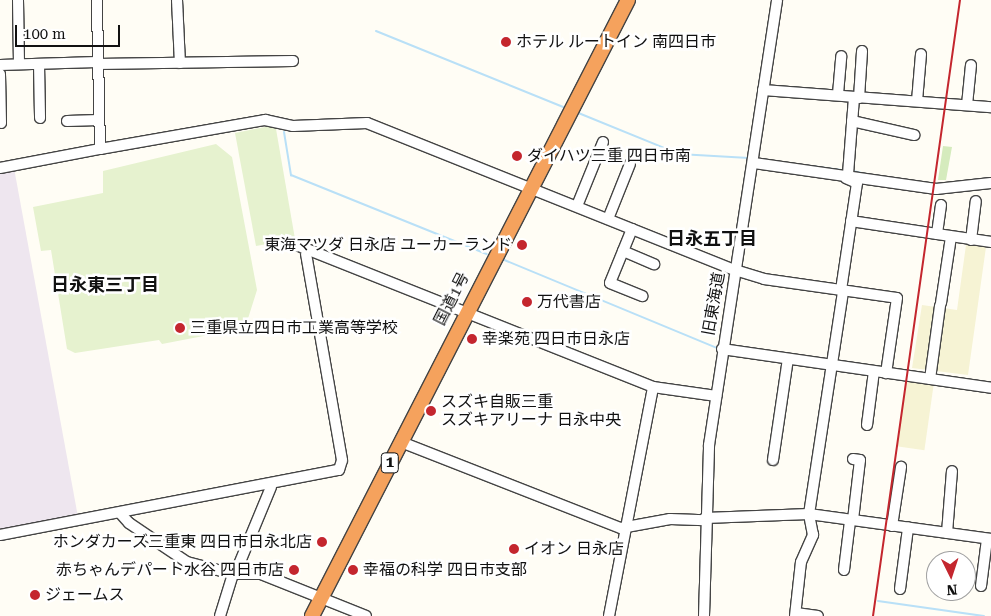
<!DOCTYPE html>
<meta charset="utf-8">
<style>
body{margin:0}
#map{position:relative;width:991px;height:616px;overflow:hidden;background:#fffdf5;font-family:"Roboto Serif","Noto Sans JP",serif}
div>[style]{position:absolute}
.industrial>*{inset:0;background:#eee6ef}
.farmland>*{inset:0;background:#f6f3d4;transform-origin:0 0}
.green>*{inset:0;background:#d5ebbd}
.pitch>*{inset:0;background:#e6f2cf}
.stream>*{height:2px;margin:-1px;padding:0 1px;transform-origin:1px;border-radius:1px;background:#b9e0f7}
.roads{filter:drop-shadow(1px 0 #444) drop-shadow(-1px 0 #444) drop-shadow(0 1px #444) drop-shadow(0 -1px #444)}
.minor>*{height:10px;margin:-5px;padding:0 5px;transform-origin:5px;border-radius:5px;background:#fff}
.highway>*{height:14px;margin:-7px;padding:0 7px;transform-origin:7px;border-radius:7px;background:#f5a25d}
.rail>*{height:2px;margin:-1px;padding:0 1px;transform-origin:1px;border-radius:1px;background:#c4262e}
.dots>*{width:14px;height:14px;translate:-50% -50%;box-sizing:border-box;border:2px solid #fff;border-radius:50%}
span{translate:-50% -50%;white-space:nowrap;text-align:center;line-height:1.15;-webkit-text-stroke:5px #fff;paint-order:stroke}
.shield-label span{padding:1px 4px;background:#fff;border:1px solid;border-radius:4px;-webkit-text-stroke-width:0}
.shield-label{font-size:15px;color:#111;font-weight:700}
.poi-label{font-size:16px;color:#111}
.left{translate:0 -50%;text-align:left}
.right{translate:-100% -50%;text-align:right}
.street-label{font-size:16px;color:#111}
.neighbourhood-label{font-size:18px;color:#111;font-weight:700}
.north{position:absolute;left:926px;top:551px;width:50px;height:50px;box-sizing:border-box;background:#fff;border:1px solid #a0a0a0;border-radius:50%;rotate:176deg;font-size:14px;font-weight:700;line-height:20px;text-align:center;color:#111}
.north::after{content:'';display:block;margin:auto;width:18px;height:22px;background:#c4262e;clip-path:polygon(50% 0,100% 100%,50% 72%,0 100%)}
.scale{position:absolute;left:15px;top:25px;width:105px;height:22px;box-sizing:border-box;border:2px solid #111;border-top:0;padding-left:6px;font-size:15px;line-height:18px;white-space:nowrap;color:#111;-webkit-text-stroke:4px #fff;paint-order:stroke}
</style>
<div id="map">
<div class="industrial">
<i style="clip-path:polygon(14px 168px,78px 517px,0 532px,0 170px)"></i>
</div>
<div class="farmland">
<i style="clip-path:polygon(966px 245px,986px 247px,968px 375px,912px 368px,922px 305px,957px 310px)"></i>
<i style="left:906px;top:380px;width:28px;height:67px;rotate:8deg"></i>
</div>
<div class="green">
<i style="clip-path:polygon(943px 146px,952px 147px,946px 180px,938px 180px)"></i>
</div>
<div class="pitch">
<i style="clip-path:polygon(270px 126px,276px 129px,295px 239px,256px 246px,235px 133px)"></i>
<i style="clip-path:polygon(216px 144px,232px 157px,257px 290px,245px 328px,162px 344px,159px 340px,75px 353px,67px 349px,51px 250px,41px 251px,33px 207px,103px 193px,103px 171px)"></i>
</div>
<div class="stream">
<i style="left:376px;top:31px;width:202px;rotate:22.1deg"></i>
<i style="left:576px;top:112px;width:111px;rotate:22.2deg"></i>
<i style="left:679px;top:154px;width:70px;rotate:3.3deg"></i>
<i style="left:284px;top:132px;width:44px;rotate:80.8deg"></i>
<i style="left:291px;top:175px;width:211px;rotate:22deg"></i>
<i style="left:787px;top:163px;width:55px;rotate:7.3deg"></i>
<i style="left:853px;top:171px;width:18px;rotate:13deg"></i>
<i style="left:502px;top:259px;width:233px;rotate:22.5deg"></i>
<i style="left:956px;top:378px;width:35px;rotate:8deg"></i>
<i style="left:878px;top:601px;width:107px;rotate:8.1deg"></i>
</div>
<div class="roads">
<div class="minor">
<i style="left:18px;top:0;width:64px;rotate:89.1deg"></i>
<i style="left:177px;top:0;width:63px;rotate:87.3deg"></i>
<i style="left:39px;top:64px;width:54px;rotate:88.9deg"></i>
<i style="left:97px;top:64px;width:196px;rotate:-0.9deg"></i>
<i style="left:0;top:65px;width:97px;rotate:-1.8deg"></i>
<i style="left:0;top:74px;width:49px;rotate:88.8deg"></i>
<i style="left:763px;top:90px;width:229px;rotate:4.3deg"></i>
<i style="left:838px;top:94px;width:38px;rotate:-85deg"></i>
<i style="left:859px;top:98px;width:47px;rotate:-86.3deg"></i>
<i style="left:917px;top:101px;width:47px;rotate:-85.1deg"></i>
<i style="left:967px;top:105px;width:40px;rotate:-84.3deg"></i>
<i style="left:67px;top:121px;width:32px;rotate:-2deg"></i>
<i style="left:852px;top:121px;width:64px;rotate:12.7deg"></i>
<i style="left:100px;top:149px;width:168px;rotate:-10deg"></i>
<i style="left:265px;top:120px;width:29px;rotate:12deg"></i>
<i style="left:293px;top:126px;width:74px;rotate:-2.3deg"></i>
<i style="left:367px;top:123px;width:396px;rotate:21.8deg"></i>
<i style="left:735px;top:270px;width:30px;rotate:17deg"></i>
<i style="left:764px;top:279px;width:134px;rotate:8.1deg"></i>
<i style="left:897px;top:298px;width:76px;rotate:98.3deg"></i>
<i style="left:754px;top:163px;width:184px;rotate:8.1deg"></i>
<i style="left:936px;top:189px;width:55px;rotate:-6.2deg"></i>
<i style="left:0;top:168px;width:102px;rotate:-10.8deg"></i>
<i style="left:100px;top:149px;width:149px;rotate:-91.2deg"></i>
<i style="left:848px;top:174px;width:77px;rotate:-85.5deg"></i>
<i style="left:941px;top:205px;width:29px;rotate:98deg"></i>
<i style="left:937px;top:234px;width:55px;rotate:8.4deg"></i>
<i style="left:577px;top:206px;width:69px;rotate:-67.9deg"></i>
<i style="left:608px;top:219px;width:59px;rotate:-68.2deg"></i>
<i style="left:851px;top:221px;width:87px;rotate:8.6deg"></i>
<i style="left:632px;top:229px;width:58px;rotate:112.2deg"></i>
<i style="left:610px;top:283px;width:35px;rotate:22deg"></i>
<i style="left:971px;top:240px;width:39px;rotate:-83deg"></i>
<i style="left:299px;top:246px;width:381px;rotate:21.7deg"></i>
<i style="left:653px;top:387px;width:64px;rotate:8.1deg"></i>
<i style="left:623px;top:251px;width:34px;rotate:23deg"></i>
<i style="left:841px;top:290px;width:108px;rotate:-81.5deg"></i>
<i style="left:857px;top:183px;width:12px;rotate:-156deg"></i>
<i style="left:941px;top:303px;width:67px;rotate:-81.4deg"></i>
<i style="left:722px;top:349px;width:272px;rotate:8.2deg"></i>
<i style="left:930px;top:379px;width:74px;rotate:-82.2deg"></i>
<i style="left:867px;top:425px;width:54px;rotate:-82.6deg"></i>
<i style="left:401px;top:442px;width:236px;rotate:21.4deg"></i>
<i style="left:621px;top:528px;width:50px;rotate:-10.4deg"></i>
<i style="left:670px;top:519px;width:35px;rotate:2deg"></i>
<i style="left:853px;top:459px;width:7px;rotate:8deg"></i>
<i style="left:860px;top:460px;width:60px;rotate:96.7deg"></i>
<i style="left:773px;top:460px;width:102px;rotate:-81.6deg"></i>
<i style="left:120px;top:513px;width:13px;rotate:48deg"></i>
<i style="left:129px;top:523px;width:70px;rotate:33.9deg"></i>
<i style="left:187px;top:562px;width:48px;rotate:14.6deg"></i>
<i style="left:233px;top:574px;width:28px"></i>
<i style="left:261px;top:574px;width:113px;rotate:21.8deg"></i>
<i style="left:705px;top:518px;width:104px;rotate:-2.2deg"></i>
<i style="left:809px;top:514px;width:184px;rotate:7.8deg"></i>
<i style="left:892px;top:526px;width:60px;rotate:-81.3deg"></i>
<i style="left:947px;top:533px;width:62px;rotate:-85.4deg"></i>
<i style="left:0;top:535px;width:345px;rotate:-10.9deg"></i>
<i style="left:339px;top:470px;width:10px;rotate:-73deg"></i>
<i style="left:342px;top:460px;width:209px;rotate:-99.9deg"></i>
<i style="left:844px;top:570px;width:49px;rotate:-83deg"></i>
<i style="left:235px;top:574px;width:94px;rotate:-67.5deg"></i>
<i style="left:981px;top:586px;width:47px;rotate:-82.7deg"></i>
<i style="left:900px;top:589px;width:62px;rotate:-82.5deg"></i>
<i style="left:796px;top:613px;width:22px;rotate:8deg"></i>
<i style="left:220px;top:616px;width:44px;rotate:-72.8deg"></i>
<i style="left:609px;top:616px;width:233px;rotate:-79.1deg"></i>
<i style="left:704px;top:616px;width:171px;rotate:-88.3deg"></i>
<i style="left:709px;top:445px;width:450px;rotate:-81.3deg"></i>
<i style="left:795px;top:616px;width:54px;rotate:-83.7deg"></i>
<i style="left:801px;top:562px;width:30px;rotate:-66deg"></i>
<i style="left:813px;top:535px;width:21px;rotate:-101deg"></i>
<i style="left:809px;top:514px;width:226px;rotate:-81.3deg"></i>
</div>
<div class="highway">
<i style="left:312px;top:616px;width:692px;rotate:-62.84deg"></i>
</div>
</div>
<div class="rail">
<i style="left:873px;top:616px;width:622px;rotate:-81.96deg"></i>
</div>
<div class="dots">
<i style="left:506px;top:42px;background:#c4262e"></i>
<i style="left:517px;top:156px;background:#c4262e"></i>
<i style="left:522px;top:245px;background:#c4262e"></i>
<i style="left:527px;top:302px;background:#c4262e"></i>
<i style="left:180px;top:328px;background:#c4262e"></i>
<i style="left:472px;top:339px;background:#c4262e"></i>
<i style="left:431px;top:411px;background:#c4262e"></i>
<i style="left:322px;top:542px;background:#c4262e"></i>
<i style="left:514px;top:549px;background:#c4262e"></i>
<i style="left:294px;top:570px;background:#c4262e"></i>
<i style="left:353px;top:570px;background:#c4262e"></i>
<i style="left:35px;top:595px;background:#c4262e"></i>
</div>
<div class="shield-label">
<span style="left:390px;top:463px">1</span>
</div>
<div class="poi-label">
<span class="left" style="left:516px;top:42px">ホテル ルートイン 南四日市</span>
<span class="left" style="left:527px;top:156px">ダイハツ三重 四日市南</span>
<span class="right" style="left:512px;top:245px">東海マツダ 日永店 ユーカーランド</span>
<span class="left" style="left:537px;top:302px">万代書店</span>
<span class="left" style="left:190px;top:328px">三重県立四日市工業高等学校</span>
<span class="left" style="left:482px;top:339px">幸楽苑 四日市日永店</span>
<span class="left" style="left:441px;top:411px">スズキ自販三重<br>スズキアリーナ 日永中央</span>
<span class="right" style="left:312px;top:542px">ホンダカーズ三重東 四日市日永北店</span>
<span class="left" style="left:524px;top:549px">イオン 日永店</span>
<span class="right" style="left:284px;top:570px">赤ちゃんデパート水谷 四日市店</span>
<span class="left" style="left:363px;top:570px">幸福の科学 四日市支部</span>
<span class="left" style="left:45px;top:595px">ジェームス</span>
</div>
<div class="street-label">
<span style="left:452px;top:299px;rotate:-63deg">国道1号</span>
<span style="left:714px;top:304px;rotate:-80deg">旧東海道</span>
</div>
<div class="neighbourhood-label">
<span style="left:712px;top:239px">日永五丁目</span>
<span style="left:105px;top:285px">日永東三丁目</span>
</div>
<div class="north">N</div>
<div class="scale">100 m</div>
</div>
